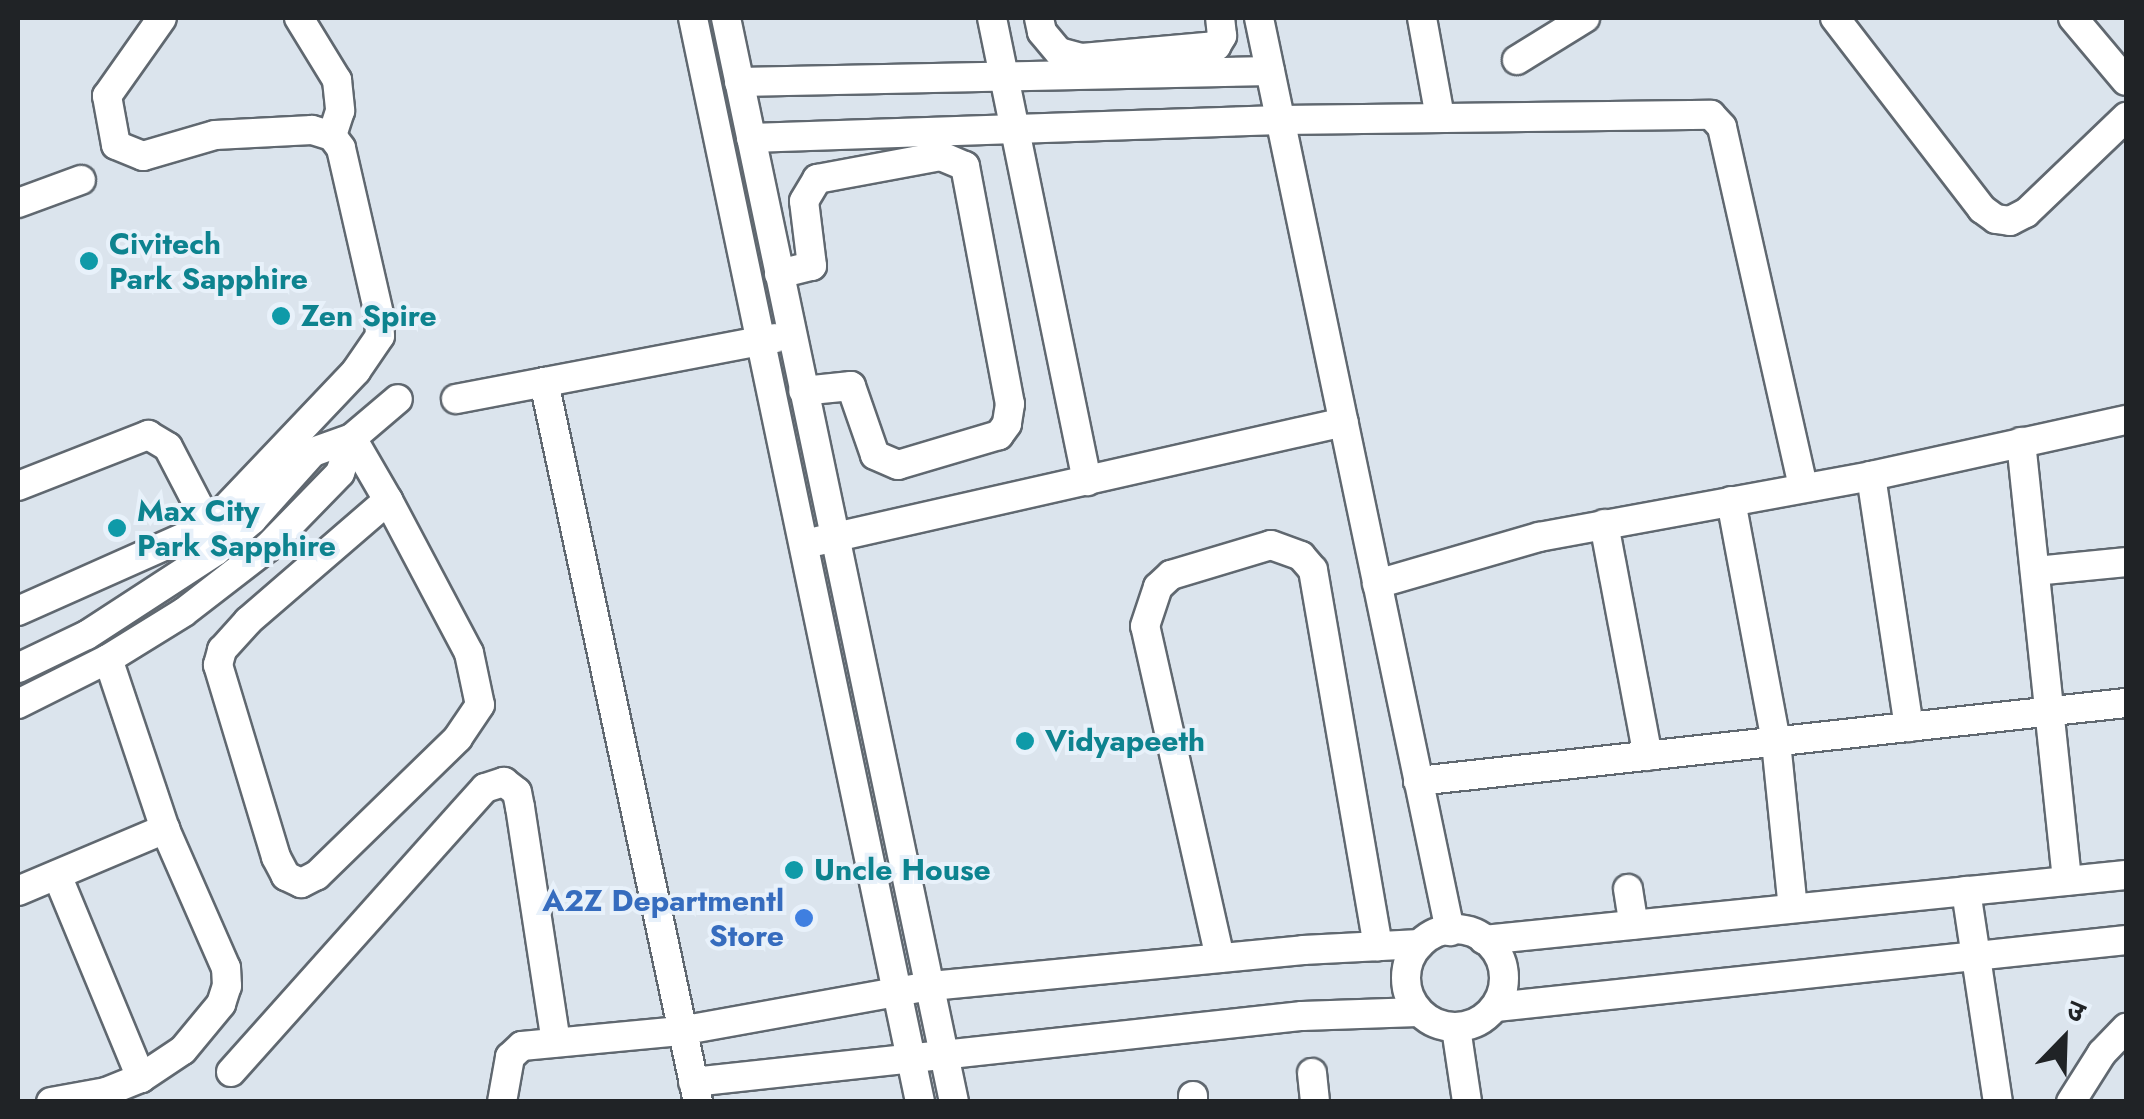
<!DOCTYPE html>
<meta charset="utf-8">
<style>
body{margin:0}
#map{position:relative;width:2144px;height:1119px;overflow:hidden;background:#dbe4ed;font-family:Jost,"Noto Sans Devanagari",sans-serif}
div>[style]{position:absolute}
.roads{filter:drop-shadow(2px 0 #606870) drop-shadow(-2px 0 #606870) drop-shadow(0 2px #606870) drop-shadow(0 -2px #606870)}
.minor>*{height:28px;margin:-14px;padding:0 14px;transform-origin:14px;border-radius:14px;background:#fff}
.minor>.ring{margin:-14px;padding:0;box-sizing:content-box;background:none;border:28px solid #fff;border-radius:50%}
.dots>*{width:28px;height:28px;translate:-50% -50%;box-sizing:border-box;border:5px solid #e8f1fa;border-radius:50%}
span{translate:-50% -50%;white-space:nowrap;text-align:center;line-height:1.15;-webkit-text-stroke:8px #e8f1fa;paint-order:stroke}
.culture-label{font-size:30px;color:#0d838f;font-weight:700}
.left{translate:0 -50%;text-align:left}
.shop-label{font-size:30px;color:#366cbe;font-weight:700}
.right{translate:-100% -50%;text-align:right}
.frame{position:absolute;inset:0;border:20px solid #202326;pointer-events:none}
.north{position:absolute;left:2014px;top:989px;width:100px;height:100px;-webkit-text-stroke:8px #e8f1fa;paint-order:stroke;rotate:23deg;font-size:28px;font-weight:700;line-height:40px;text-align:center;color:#202326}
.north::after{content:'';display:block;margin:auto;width:35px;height:45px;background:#202326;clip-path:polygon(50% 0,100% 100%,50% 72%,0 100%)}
</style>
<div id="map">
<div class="roads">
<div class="minor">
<i style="left:299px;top:18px;width:73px;rotate:58.5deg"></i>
<i style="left:337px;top:80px;width:31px;rotate:84deg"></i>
<i style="left:340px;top:111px;width:26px;rotate:108deg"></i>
<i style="left:693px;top:18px;width:1108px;rotate:78.17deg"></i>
<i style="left:726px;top:18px;width:1108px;rotate:78.12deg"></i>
<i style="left:992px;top:18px;width:473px;rotate:78.4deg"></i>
<i style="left:1039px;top:18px;width:14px;rotate:78deg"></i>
<i style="left:1042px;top:32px;width:26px;rotate:50deg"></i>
<i style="left:1059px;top:52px;width:24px;rotate:15deg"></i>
<i style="left:1082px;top:58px;width:135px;rotate:-5.1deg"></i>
<i style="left:1216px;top:46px;width:12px;rotate:-59deg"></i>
<i style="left:1222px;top:36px;width:18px;rotate:-96deg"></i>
<i style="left:1259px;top:18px;width:933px;rotate:78.18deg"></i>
<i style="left:1422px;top:18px;width:101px;rotate:79.7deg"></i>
<i style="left:1835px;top:18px;width:241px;rotate:52.4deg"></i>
<i style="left:1982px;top:209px;width:17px;rotate:36deg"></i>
<i style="left:1996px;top:219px;width:14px;rotate:8deg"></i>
<i style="left:2010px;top:221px;width:18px;rotate:-27deg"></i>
<i style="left:2026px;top:213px;width:139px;rotate:-43.8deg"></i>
<i style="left:2073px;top:18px;width:82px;rotate:49.9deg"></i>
<i style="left:1517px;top:60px;width:80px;rotate:-31.7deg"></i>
<i style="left:739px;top:82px;width:531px;rotate:-1.19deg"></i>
<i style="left:751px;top:138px;width:530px;rotate:-1.95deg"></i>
<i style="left:1281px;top:120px;width:430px;rotate:-0.7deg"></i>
<i style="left:1711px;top:115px;width:16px;rotate:47deg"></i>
<i style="left:1722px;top:127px;width:369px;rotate:77.3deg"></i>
<i style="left:18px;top:203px;width:67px;rotate:-20.1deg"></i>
<i style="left:779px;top:274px;width:34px;rotate:-14deg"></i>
<i style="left:812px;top:266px;width:65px;rotate:-97deg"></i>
<i style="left:804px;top:201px;width:26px;rotate:-59deg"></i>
<i style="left:817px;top:179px;width:126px;rotate:-10.5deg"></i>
<i style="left:941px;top:156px;width:26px;rotate:23deg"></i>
<i style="left:965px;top:166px;width:242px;rotate:79.3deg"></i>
<i style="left:1010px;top:404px;width:20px;rotate:99deg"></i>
<i style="left:1007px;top:424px;width:14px;rotate:126deg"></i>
<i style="left:999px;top:435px;width:105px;rotate:163.5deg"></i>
<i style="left:898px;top:465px;width:25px;rotate:-157deg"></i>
<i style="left:875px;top:455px;width:73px;rotate:-109.2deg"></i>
<i style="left:851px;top:386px;width:48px;rotate:174.1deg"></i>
<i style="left:544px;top:382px;width:736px;rotate:77.93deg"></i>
<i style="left:456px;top:399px;width:325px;rotate:-10.8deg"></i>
<i style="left:352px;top:438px;width:72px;rotate:59.9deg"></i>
<i style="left:388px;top:500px;width:173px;rotate:62.1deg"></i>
<i style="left:469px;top:653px;width:53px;rotate:78.1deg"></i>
<i style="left:480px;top:705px;width:40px;rotate:124deg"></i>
<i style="left:458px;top:738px;width:197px;rotate:135.8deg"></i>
<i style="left:317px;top:875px;width:18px;rotate:153deg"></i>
<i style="left:301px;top:883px;width:17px;rotate:-155deg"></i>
<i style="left:286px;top:876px;width:21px;rotate:-118deg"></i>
<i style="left:276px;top:857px;width:201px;rotate:-106.8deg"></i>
<i style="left:218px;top:665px;width:16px;rotate:-75deg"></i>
<i style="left:222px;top:650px;width:39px;rotate:-48deg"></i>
<i style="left:248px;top:621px;width:185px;rotate:-40.8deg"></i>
<i style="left:2021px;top:442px;width:441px;rotate:84deg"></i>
<i style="left:1871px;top:476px;width:254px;rotate:81.4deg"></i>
<i style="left:18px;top:486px;width:140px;rotate:-21.4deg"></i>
<i style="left:148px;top:435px;width:23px;rotate:31deg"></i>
<i style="left:168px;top:447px;width:106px;rotate:62.5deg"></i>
<i style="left:1731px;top:501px;width:245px;rotate:79.4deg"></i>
<i style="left:1776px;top:742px;width:167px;rotate:84.2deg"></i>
<i style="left:1604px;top:524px;width:236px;rotate:79.3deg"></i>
<i style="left:818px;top:541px;width:539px;rotate:-12.75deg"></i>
<i style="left:2035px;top:571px;width:91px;rotate:-5.6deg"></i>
<i style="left:1377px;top:584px;width:169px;rotate:-16.2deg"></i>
<i style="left:1539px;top:537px;width:338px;rotate:-10.4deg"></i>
<i style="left:1871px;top:476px;width:261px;rotate:-12.4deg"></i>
<i style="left:18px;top:611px;width:209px;rotate:-24deg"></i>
<i style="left:209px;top:526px;width:214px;rotate:-46.5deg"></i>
<i style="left:356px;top:371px;width:42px;rotate:-55.6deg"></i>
<i style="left:380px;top:336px;width:22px;rotate:-93deg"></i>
<i style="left:379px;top:314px;width:170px;rotate:-102.9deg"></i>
<i style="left:341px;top:148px;width:15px;rotate:-127deg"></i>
<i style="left:332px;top:136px;width:21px;rotate:-163deg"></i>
<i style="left:312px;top:130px;width:97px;rotate:177deg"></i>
<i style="left:215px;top:135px;width:75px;rotate:163.7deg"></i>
<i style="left:143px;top:156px;width:29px;rotate:-158deg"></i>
<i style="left:116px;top:145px;width:50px;rotate:-100.4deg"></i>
<i style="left:107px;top:96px;width:95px;rotate:-54.8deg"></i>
<i style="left:18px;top:668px;width:76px;rotate:-25.6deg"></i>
<i style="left:87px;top:635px;width:154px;rotate:-33.1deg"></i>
<i style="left:216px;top:551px;width:48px;rotate:-40.7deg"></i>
<i style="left:252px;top:520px;width:91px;rotate:-48.1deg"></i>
<i style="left:313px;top:452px;width:41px;rotate:-19.7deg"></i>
<i style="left:352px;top:438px;width:60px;rotate:-40.3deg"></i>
<i style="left:18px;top:704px;width:101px;rotate:-26.6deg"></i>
<i style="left:108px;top:659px;width:89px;rotate:-31.7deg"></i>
<i style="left:184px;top:612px;width:106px;rotate:-37.7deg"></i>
<i style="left:268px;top:547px;width:103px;rotate:-45.8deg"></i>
<i style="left:340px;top:473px;width:37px;rotate:-71deg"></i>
<i style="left:1418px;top:781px;width:712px;rotate:-6.29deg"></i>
<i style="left:57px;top:875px;width:220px;rotate:67.5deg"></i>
<i style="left:1628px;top:889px;width:36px;rotate:81deg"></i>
<i style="left:18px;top:891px;width:160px;rotate:-22.9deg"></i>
<i style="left:1966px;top:891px;width:213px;rotate:81.4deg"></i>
<i class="ring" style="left:1406px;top:929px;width:70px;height:70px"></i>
<i style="left:1484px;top:940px;width:645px;rotate:-5.78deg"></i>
<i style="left:1220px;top:958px;width:340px;rotate:-102.7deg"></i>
<i style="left:1145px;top:626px;width:41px;rotate:-71.6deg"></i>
<i style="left:1158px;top:587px;width:18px;rotate:-43deg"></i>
<i style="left:1171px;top:575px;width:104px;rotate:-16.7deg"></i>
<i style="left:1271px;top:545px;width:32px;rotate:20deg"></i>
<i style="left:1301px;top:556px;width:18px;rotate:49deg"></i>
<i style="left:1313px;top:570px;width:382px;rotate:80.2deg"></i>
<i style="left:1496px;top:1007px;width:634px;rotate:-6.07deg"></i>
<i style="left:1456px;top:1028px;width:75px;rotate:81.5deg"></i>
<i style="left:231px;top:1072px;width:381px;rotate:-48.2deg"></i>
<i style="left:485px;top:788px;width:20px;rotate:-18deg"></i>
<i style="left:504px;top:782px;width:16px;rotate:38deg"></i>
<i style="left:517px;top:792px;width:15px;rotate:79deg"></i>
<i style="left:520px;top:807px;width:238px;rotate:81.3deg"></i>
<i style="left:1312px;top:1073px;width:29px;rotate:84deg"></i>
<i style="left:693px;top:1082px;width:613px;rotate:-6.19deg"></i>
<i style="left:1302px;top:1016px;width:116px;rotate:-2deg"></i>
<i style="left:1193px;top:1096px;width:6px;rotate:90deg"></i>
<i style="left:51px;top:1102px;width:56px;rotate:-10.3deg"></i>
<i style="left:106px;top:1092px;width:38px;rotate:-22deg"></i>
<i style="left:141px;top:1078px;width:50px;rotate:-33.7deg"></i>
<i style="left:183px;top:1050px;width:60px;rotate:-50.4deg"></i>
<i style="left:221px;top:1004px;width:19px;rotate:-72deg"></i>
<i style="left:227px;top:986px;width:18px;rotate:-93deg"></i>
<i style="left:226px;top:968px;width:152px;rotate:-113.7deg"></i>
<i style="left:165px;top:829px;width:179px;rotate:-108.5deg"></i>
<i style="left:502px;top:1102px;width:46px;rotate:-79.9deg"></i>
<i style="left:510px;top:1057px;width:16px;rotate:-43deg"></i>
<i style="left:522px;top:1046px;width:159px;rotate:-5.4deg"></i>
<i style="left:680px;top:1031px;width:255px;rotate:-10.2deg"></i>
<i style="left:931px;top:986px;width:374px;rotate:-5.5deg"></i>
<i style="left:1303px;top:950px;width:117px;rotate:-2.9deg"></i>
<i style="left:2071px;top:1102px;width:58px;rotate:-57.7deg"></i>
<i style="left:2102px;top:1053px;width:35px;rotate:-46deg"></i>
</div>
</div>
<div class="dots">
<i style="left:89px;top:261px;background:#0f9aa8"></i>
<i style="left:281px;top:316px;background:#0f9aa8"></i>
<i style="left:117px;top:528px;background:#0f9aa8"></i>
<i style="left:1025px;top:741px;background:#0f9aa8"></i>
<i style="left:794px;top:870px;background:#0f9aa8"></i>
<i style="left:804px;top:918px;background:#3f7fe0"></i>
</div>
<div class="culture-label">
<span class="left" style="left:109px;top:261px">Civitech<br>Park Sapphire</span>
<span class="left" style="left:301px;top:316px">Zen Spire</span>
<span class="left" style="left:137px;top:528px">Max City<br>Park Sapphire</span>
<span class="left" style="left:1045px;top:741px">Vidyapeeth</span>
<span class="left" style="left:814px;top:870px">Uncle House</span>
</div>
<div class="shop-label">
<span class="right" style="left:784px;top:918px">A2Z Departmentl<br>Store</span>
</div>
<div class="frame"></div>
<div class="north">उ</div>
</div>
